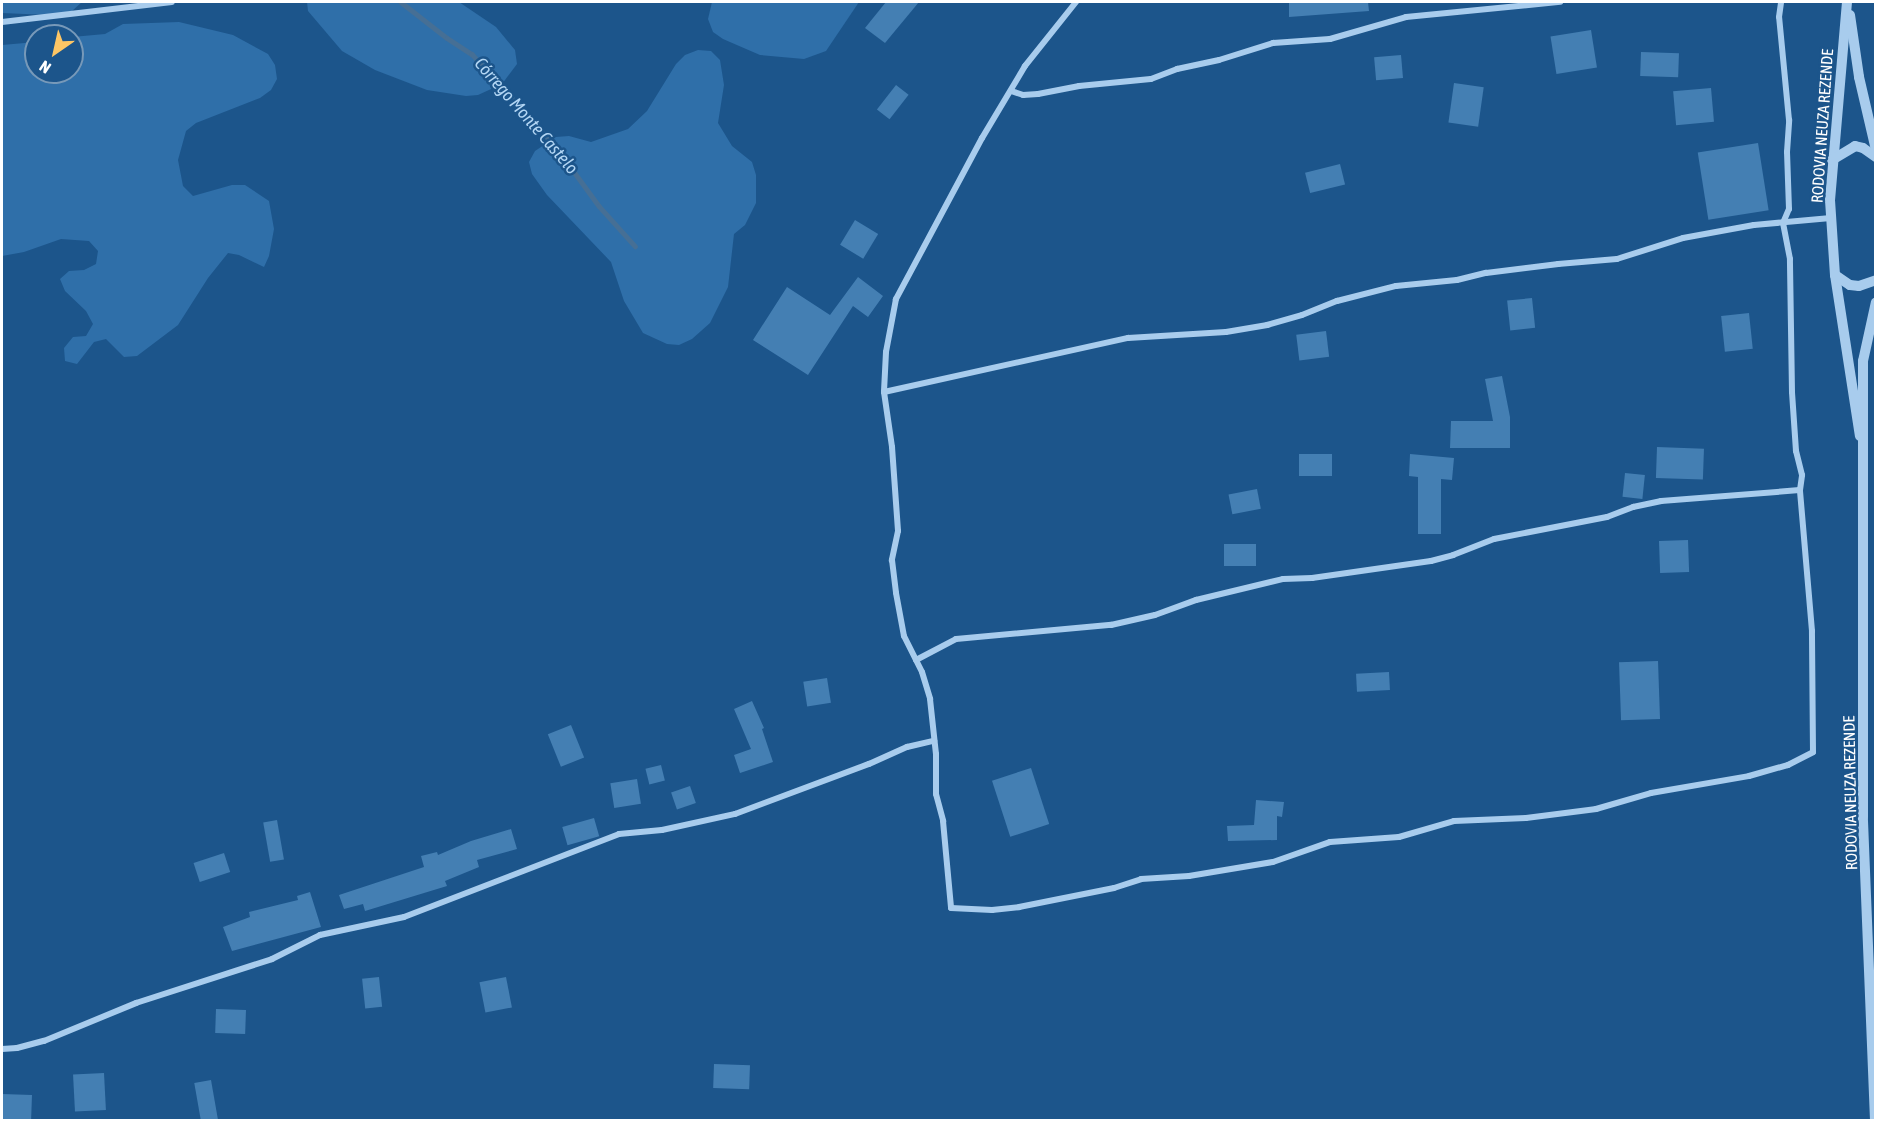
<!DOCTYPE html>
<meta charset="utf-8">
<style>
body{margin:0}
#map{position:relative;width:1877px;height:1122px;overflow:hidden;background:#1c558b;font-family:"Asap Condensed",sans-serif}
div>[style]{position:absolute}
.green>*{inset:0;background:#2f6fa9}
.stream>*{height:4.5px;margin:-2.25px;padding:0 2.25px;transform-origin:2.25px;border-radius:2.25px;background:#466f95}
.building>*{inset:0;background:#447fb3;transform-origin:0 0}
.minor>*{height:6px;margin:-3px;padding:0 3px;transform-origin:3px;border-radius:3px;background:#a8cced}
.tertiary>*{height:10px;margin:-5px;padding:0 5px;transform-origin:5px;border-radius:5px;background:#a8cced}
span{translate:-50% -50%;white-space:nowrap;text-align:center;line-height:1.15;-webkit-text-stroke:5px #1c558b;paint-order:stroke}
.street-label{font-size:16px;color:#fff}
.water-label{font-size:18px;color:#b3d6f4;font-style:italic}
.frame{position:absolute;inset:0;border:3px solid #fff;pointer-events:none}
.north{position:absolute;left:24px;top:24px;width:60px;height:60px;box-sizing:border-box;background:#1c558b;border:2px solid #7799b9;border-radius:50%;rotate:214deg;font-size:16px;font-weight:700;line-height:24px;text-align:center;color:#fff}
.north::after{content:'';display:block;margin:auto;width:21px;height:27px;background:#fdc665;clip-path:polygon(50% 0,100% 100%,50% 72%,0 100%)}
</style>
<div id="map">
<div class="green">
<i style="clip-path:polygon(2px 2px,82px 2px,72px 11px,48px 15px,2px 13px)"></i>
<i style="clip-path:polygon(307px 2px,459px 2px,496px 27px,515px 50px,517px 64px,502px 84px,478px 95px,466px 96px,427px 90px,375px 70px,342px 51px,308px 11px)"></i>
<i style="clip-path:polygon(712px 2px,859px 2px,826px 51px,804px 59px,760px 55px,723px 39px,713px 32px,708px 19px)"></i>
<i style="clip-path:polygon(179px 22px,233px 35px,268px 54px,275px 65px,277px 79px,271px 90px,260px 98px,196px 123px,186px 131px,178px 160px,183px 186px,193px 196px,232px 185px,245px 185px,269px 201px,274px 229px,269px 256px,264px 267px,239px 255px,228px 253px,208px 278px,178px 325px,137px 356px,124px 357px,106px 339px,94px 342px,77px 364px,65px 361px,64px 348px,73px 337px,86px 336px,93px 324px,86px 311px,65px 291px,60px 279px,69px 271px,84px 270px,96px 264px,98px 251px,89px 241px,61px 239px,24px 252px,2px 256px,2px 45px,36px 42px,36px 72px,72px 72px,72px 37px,105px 34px,123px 24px)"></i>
<i style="clip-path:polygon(698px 50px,711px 51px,720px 60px,724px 85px,718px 123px,732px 146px,752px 162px,756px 175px,756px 203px,745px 225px,734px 234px,728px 287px,710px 323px,692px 339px,679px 345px,667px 344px,643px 333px,624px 301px,611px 262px,547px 195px,532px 174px,529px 162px,535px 151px,556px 137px,569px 136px,591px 142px,628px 129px,647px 111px,676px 64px,685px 55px)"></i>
</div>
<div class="stream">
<i style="left:401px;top:2px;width:58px;rotate:38deg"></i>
<i style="left:447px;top:38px;width:30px;rotate:33deg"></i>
<i style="left:472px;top:54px;width:125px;rotate:47.9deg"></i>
<i style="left:556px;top:147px;width:73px;rotate:53.9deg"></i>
<i style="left:599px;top:206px;width:54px;rotate:48deg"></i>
</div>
<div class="building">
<i style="clip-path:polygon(886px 2px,919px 2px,885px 43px,865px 28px)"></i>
<i style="clip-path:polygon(1289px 2px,1368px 2px,1369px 11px,1289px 17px)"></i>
<i style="left:1591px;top:30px;width:38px;height:41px;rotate:81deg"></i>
<i style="left:1641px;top:52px;width:38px;height:24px;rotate:2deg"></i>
<i style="left:1401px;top:55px;width:23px;height:27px;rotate:85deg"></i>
<i style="left:1454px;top:83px;width:30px;height:40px;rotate:8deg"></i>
<i style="left:896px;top:85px;width:16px;height:31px;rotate:38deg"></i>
<i style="left:1711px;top:88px;width:34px;height:38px;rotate:85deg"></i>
<i style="left:1758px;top:143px;width:68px;height:61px;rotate:81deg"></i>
<i style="left:1340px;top:164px;width:21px;height:36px;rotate:76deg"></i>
<i style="left:855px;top:220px;width:27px;height:29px;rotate:31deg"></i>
<i style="clip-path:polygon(858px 277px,883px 296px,868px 317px,853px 306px,808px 375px,753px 340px,787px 287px,830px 315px)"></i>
<i style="left:1532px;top:298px;width:30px;height:25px;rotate:84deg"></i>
<i style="left:1749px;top:313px;width:36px;height:28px;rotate:84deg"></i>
<i style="left:1326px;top:331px;width:26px;height:30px;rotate:83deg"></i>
<i style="clip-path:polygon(1502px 376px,1510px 417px,1510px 448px,1450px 448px,1451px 421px,1493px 421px,1485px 379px)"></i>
<i style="left:1657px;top:447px;width:47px;height:31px;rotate:2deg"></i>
<i style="left:1332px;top:454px;width:22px;height:33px;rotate:90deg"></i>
<i style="clip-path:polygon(1410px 454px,1454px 458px,1452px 480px,1441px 479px,1441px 534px,1418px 534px,1418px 477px,1409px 476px)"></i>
<i style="left:1625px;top:473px;width:20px;height:24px;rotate:6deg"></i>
<i style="left:1257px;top:489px;width:20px;height:29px;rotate:79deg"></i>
<i style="left:1688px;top:540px;width:32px;height:29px;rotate:88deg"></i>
<i style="left:1224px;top:544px;width:32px;height:22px"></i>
<i style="left:1658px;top:661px;width:58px;height:39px;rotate:88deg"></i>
<i style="left:1389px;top:672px;width:18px;height:33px;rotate:87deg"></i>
<i style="left:827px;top:678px;width:25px;height:24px;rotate:81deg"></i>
<i style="clip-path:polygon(752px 701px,764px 728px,762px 729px,773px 762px,740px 773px,734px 755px,751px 749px,734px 709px)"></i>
<i style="left:571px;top:725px;width:35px;height:25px;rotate:68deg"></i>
<i style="left:661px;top:765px;width:16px;height:16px;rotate:76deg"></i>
<i style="left:1031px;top:768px;width:59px;height:41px;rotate:72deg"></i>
<i style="left:637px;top:779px;width:25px;height:27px;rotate:81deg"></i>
<i style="left:690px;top:786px;width:18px;height:20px;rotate:71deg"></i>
<i style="clip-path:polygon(1256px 800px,1284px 802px,1282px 817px,1277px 816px,1277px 840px,1228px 841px,1227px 826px,1254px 825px)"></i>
<i style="left:594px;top:818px;width:19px;height:33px;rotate:74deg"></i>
<i style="left:277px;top:820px;width:40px;height:14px;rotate:80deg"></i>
<i style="clip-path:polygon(511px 829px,517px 849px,477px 860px,479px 867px,445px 881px,447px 886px,365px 911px,363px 904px,344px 909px,339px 895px,424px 867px,421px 856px,437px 852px,438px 855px,471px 841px)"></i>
<i style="left:224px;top:853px;width:20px;height:32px;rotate:72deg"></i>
<i style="clip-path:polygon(310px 892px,321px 927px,232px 951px,223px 927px,250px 917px,249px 912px,298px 900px,297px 896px)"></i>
<i style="left:379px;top:977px;width:30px;height:17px;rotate:84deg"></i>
<i style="left:506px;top:977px;width:31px;height:27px;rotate:79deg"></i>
<i style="left:216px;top:1009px;width:30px;height:24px;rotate:2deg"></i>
<i style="left:714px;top:1064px;width:36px;height:24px;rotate:2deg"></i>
<i style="left:104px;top:1073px;width:37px;height:31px;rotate:87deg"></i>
<i style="left:211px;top:1080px;width:41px;height:17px;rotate:80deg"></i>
<i style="left:2px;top:1094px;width:30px;height:25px;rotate:2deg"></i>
</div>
<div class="minor">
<i style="left:1076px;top:2px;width:82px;rotate:128.6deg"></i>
<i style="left:1025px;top:66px;width:84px;rotate:120.8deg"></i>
<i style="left:982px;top:138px;width:183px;rotate:118.1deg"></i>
<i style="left:896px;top:299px;width:54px;rotate:100.7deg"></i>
<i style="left:886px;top:352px;width:40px;rotate:92.9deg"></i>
<i style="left:884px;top:392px;width:56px;rotate:81.7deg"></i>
<i style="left:892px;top:447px;width:84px;rotate:85.9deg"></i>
<i style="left:898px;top:531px;width:30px;rotate:102deg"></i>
<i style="left:892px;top:560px;width:33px;rotate:83deg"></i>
<i style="left:896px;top:593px;width:44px;rotate:79.5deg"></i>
<i style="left:904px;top:636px;width:40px;rotate:63.4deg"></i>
<i style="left:922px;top:672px;width:28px;rotate:73deg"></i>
<i style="left:930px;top:699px;width:55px;rotate:83.8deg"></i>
<i style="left:936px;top:754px;width:40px;rotate:90deg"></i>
<i style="left:936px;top:794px;width:28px;rotate:75deg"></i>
<i style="left:943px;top:821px;width:87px;rotate:84.7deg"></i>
<i style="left:951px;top:908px;width:41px;rotate:2.8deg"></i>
<i style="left:992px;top:910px;width:27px;rotate:-6deg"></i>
<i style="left:1019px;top:907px;width:97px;rotate:-11.3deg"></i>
<i style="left:1114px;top:888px;width:28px;rotate:-18deg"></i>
<i style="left:1141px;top:879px;width:48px;rotate:-3.6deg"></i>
<i style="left:1189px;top:876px;width:85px;rotate:-9.5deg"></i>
<i style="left:1273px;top:862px;width:60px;rotate:-19.3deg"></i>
<i style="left:1330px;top:842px;width:69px;rotate:-4.1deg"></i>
<i style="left:1399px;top:837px;width:57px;rotate:-16.2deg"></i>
<i style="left:1454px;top:821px;width:72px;rotate:-2.4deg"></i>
<i style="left:1526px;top:818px;width:71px;rotate:-7.3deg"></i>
<i style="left:1596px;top:809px;width:57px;rotate:-16.2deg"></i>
<i style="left:1651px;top:793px;width:99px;rotate:-9.8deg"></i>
<i style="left:1749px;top:776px;width:41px;rotate:-15.8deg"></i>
<i style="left:1788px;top:765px;width:28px;rotate:-27deg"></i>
<i style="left:1813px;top:752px;width:121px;rotate:-90.5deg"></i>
<i style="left:1812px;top:631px;width:142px;rotate:-94.9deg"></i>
<i style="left:1800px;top:490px;width:15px;rotate:-82deg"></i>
<i style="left:1802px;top:475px;width:25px;rotate:-104deg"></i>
<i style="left:1796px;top:451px;width:59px;rotate:-93.9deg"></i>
<i style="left:1792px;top:392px;width:133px;rotate:-90.9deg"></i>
<i style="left:1790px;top:259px;width:37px;rotate:-101deg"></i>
<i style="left:1783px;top:223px;width:15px;rotate:-67deg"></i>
<i style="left:1789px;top:209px;width:57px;rotate:-92deg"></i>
<i style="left:1787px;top:152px;width:32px;rotate:-86deg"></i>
<i style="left:1789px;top:120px;width:103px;rotate:-95.5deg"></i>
<i style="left:1779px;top:17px;width:15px;rotate:-82deg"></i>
<i style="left:2px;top:22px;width:171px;rotate:-6.7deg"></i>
<i style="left:1011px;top:91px;width:13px;rotate:18deg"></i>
<i style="left:1023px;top:95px;width:15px;rotate:-4deg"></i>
<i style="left:1038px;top:94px;width:42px;rotate:-11deg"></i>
<i style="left:1079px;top:86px;width:72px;rotate:-5.6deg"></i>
<i style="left:1151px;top:79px;width:28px;rotate:-21deg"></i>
<i style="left:1177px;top:69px;width:43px;rotate:-12.1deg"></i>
<i style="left:1219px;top:60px;width:57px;rotate:-17.5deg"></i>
<i style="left:1273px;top:43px;width:57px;rotate:-4deg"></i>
<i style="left:1330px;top:39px;width:79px;rotate:-16.1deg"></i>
<i style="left:1406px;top:17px;width:155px;rotate:-5.6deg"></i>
<i style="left:884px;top:392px;width:250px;rotate:-12.5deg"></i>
<i style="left:1128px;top:338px;width:98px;rotate:-3.5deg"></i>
<i style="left:1226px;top:332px;width:42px;rotate:-9.7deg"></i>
<i style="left:1267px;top:325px;width:36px;rotate:-16deg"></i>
<i style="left:1302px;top:315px;width:38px;rotate:-22deg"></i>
<i style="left:1337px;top:301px;width:61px;rotate:-14.3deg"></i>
<i style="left:1396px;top:286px;width:61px;rotate:-5.6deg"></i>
<i style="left:1457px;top:280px;width:30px;rotate:-14deg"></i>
<i style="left:1486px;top:273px;width:73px;rotate:-7.1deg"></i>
<i style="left:1558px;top:264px;width:59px;rotate:-4.8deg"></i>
<i style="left:1617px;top:259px;width:69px;rotate:-17.7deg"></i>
<i style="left:1683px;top:238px;width:72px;rotate:-10.4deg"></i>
<i style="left:1754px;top:225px;width:77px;rotate:-5.2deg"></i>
<i style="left:916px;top:660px;width:45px;rotate:-27.7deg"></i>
<i style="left:956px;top:639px;width:156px;rotate:-5.2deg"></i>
<i style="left:1111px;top:625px;width:45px;rotate:-12.8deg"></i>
<i style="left:1155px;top:615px;width:44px;rotate:-20.1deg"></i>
<i style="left:1196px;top:600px;width:89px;rotate:-13.6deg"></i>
<i style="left:1283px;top:579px;width:29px;rotate:-2deg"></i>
<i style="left:1312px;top:578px;width:120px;rotate:-8.1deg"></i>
<i style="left:1431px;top:561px;width:23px;rotate:-15deg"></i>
<i style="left:1453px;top:555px;width:44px;rotate:-21.3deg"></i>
<i style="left:1494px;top:539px;width:115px;rotate:-11deg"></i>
<i style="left:1607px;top:517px;width:28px;rotate:-21deg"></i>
<i style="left:1633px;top:507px;width:29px;rotate:-12deg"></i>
<i style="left:1661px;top:501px;width:139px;rotate:-4.5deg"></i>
<i style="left:2px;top:1049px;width:15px;rotate:-4deg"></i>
<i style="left:17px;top:1048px;width:28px;rotate:-15deg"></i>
<i style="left:44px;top:1041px;width:100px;rotate:-22.4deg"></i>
<i style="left:136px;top:1003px;width:143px;rotate:-17.9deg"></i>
<i style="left:272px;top:959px;width:54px;rotate:-26.6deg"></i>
<i style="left:320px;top:935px;width:86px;rotate:-12.1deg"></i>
<i style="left:404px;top:917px;width:230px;rotate:-21.1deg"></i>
<i style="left:619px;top:834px;width:43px;rotate:-5.3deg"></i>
<i style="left:662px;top:830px;width:75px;rotate:-12.4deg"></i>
<i style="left:735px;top:814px;width:143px;rotate:-20.5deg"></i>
<i style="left:869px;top:764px;width:42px;rotate:-24.1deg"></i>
<i style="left:907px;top:747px;width:28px;rotate:-13deg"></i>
</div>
<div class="tertiary">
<i style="left:1847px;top:2px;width:199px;rotate:94.9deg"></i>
<i style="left:1830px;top:200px;width:75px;rotate:86.2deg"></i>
<i style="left:1835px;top:275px;width:163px;rotate:81.2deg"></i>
<i style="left:1850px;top:15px;width:63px;rotate:81.7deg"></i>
<i style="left:1859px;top:77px;width:75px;rotate:76.9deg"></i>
<i style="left:1832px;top:160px;width:27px;rotate:-31deg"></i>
<i style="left:1855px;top:146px;width:8px;rotate:14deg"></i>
<i style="left:1863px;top:148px;width:16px;rotate:35deg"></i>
<i style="left:1835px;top:275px;width:18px;rotate:34deg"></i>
<i style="left:1850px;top:285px;width:9px;rotate:6deg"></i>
<i style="left:1859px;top:286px;width:18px;rotate:-19deg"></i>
<i style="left:1875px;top:1120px;width:303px;rotate:-92.3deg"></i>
<i style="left:1863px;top:817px;width:456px;rotate:-90deg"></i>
<i style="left:1863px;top:361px;width:60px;rotate:-77.6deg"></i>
</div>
<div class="street-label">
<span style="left:1822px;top:126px;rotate:-86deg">RODOVIA NEUZA REZENDE</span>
<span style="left:1850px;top:793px;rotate:-91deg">RODOVIA NEUZA REZENDE</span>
</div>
<div class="water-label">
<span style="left:526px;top:116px;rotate:49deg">Córrego Monte Castelo</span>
</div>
<div class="frame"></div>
<div class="north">N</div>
</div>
